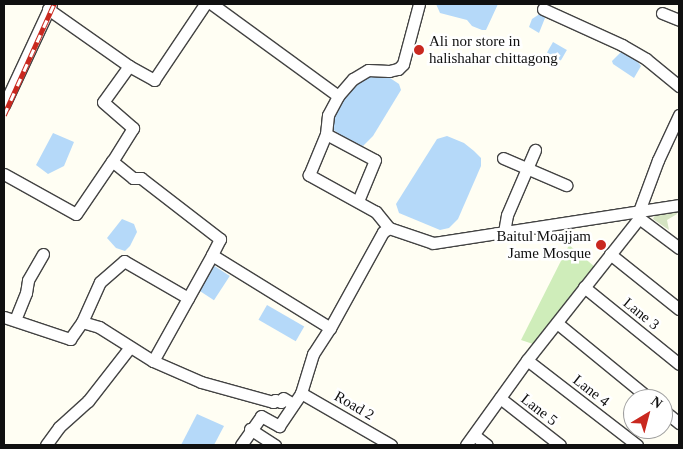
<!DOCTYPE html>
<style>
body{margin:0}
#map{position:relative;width:683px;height:449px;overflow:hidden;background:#fffef3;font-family:Georgia,serif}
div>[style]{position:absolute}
.green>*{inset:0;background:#cfedba}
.cemetery>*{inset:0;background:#d5e4c2}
.water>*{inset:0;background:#b5d9f9;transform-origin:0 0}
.roads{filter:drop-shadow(1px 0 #434343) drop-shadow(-1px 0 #434343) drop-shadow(0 1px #434343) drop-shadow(0 -1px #434343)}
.minor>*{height:11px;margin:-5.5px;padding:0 5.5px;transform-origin:5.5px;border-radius:5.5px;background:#fff}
.rail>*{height:4.5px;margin-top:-2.25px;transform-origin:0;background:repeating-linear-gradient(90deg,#fff 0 8px,#c9281f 0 16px);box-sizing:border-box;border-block:1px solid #c9281f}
.dots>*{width:14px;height:14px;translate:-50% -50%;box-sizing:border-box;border:2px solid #fff;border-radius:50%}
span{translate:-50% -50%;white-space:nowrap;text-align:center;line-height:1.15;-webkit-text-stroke:5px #fff;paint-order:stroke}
.poi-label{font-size:15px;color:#101010}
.left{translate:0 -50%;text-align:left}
.right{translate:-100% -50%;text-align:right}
.street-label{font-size:15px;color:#101010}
.frame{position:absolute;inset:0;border:5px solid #101010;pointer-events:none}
.north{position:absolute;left:623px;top:389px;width:50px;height:50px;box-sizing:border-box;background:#fff;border:1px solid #9f9f9f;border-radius:50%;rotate:37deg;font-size:14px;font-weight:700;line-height:20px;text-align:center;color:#101010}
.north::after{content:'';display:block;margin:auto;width:18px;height:22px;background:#c9281f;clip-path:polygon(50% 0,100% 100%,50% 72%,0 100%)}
</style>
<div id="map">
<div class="green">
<i style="clip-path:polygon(569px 245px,595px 267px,533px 344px,521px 340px)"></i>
</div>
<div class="cemetery">
<i style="clip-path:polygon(676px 211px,677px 214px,667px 220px,669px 230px,653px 219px,655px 215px)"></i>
</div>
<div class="water">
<i style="clip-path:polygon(436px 4px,498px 4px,486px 30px,482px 30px,472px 26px,467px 20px,440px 13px)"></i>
<i style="clip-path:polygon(541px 13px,545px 18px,539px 33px,529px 27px,532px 19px)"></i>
<i style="left:553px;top:42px;width:16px;height:12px;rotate:30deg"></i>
<i style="clip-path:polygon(621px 52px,636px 60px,641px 66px,634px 78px,613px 64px,612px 61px)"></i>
<i style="clip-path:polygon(370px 73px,390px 78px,399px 84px,401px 90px,373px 136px,363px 146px,342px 137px,329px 126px,338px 106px,353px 87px)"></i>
<i style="clip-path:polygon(53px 133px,74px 142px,64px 166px,48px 174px,36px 165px)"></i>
<i style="clip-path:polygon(447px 136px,464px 143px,474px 151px,481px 158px,481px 166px,458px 219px,449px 228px,440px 230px,399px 213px,396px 204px,437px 139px)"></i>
<i style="clip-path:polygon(122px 219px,134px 224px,137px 232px,130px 246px,125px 251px,116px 248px,107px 238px)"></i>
<i style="left:213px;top:265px;width:20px;height:29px;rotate:33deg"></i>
<i style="left:267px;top:305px;width:43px;height:17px;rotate:30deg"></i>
<i style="clip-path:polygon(197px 414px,224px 426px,214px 445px,181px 445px)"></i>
</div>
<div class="roads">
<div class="minor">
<i style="left:212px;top:4px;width:156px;rotate:36.1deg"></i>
<i style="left:48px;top:9px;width:99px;rotate:35.1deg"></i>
<i style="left:129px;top:66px;width:29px;rotate:29deg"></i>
<i style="left:154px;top:80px;width:92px;rotate:-56.1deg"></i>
<i style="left:543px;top:9px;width:87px;rotate:24.5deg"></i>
<i style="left:622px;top:45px;width:28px;rotate:30deg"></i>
<i style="left:646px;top:59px;width:43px;rotate:39.3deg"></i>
<i style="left:662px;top:13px;width:18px;rotate:22deg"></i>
<i style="left:129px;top:66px;width:44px;rotate:125.8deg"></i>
<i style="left:103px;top:102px;width:40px;rotate:41deg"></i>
<i style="left:133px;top:128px;width:39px;rotate:122deg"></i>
<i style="left:112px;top:161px;width:27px;rotate:39deg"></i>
<i style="left:133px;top:178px;width:8px"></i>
<i style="left:141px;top:178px;width:100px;rotate:37.7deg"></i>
<i style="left:220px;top:239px;width:18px;rotate:117deg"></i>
<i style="left:4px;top:105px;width:111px;rotate:-65deg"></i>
<i style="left:679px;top:115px;width:50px;rotate:115deg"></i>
<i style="left:658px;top:160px;width:54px;rotate:110.4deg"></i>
<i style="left:639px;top:211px;width:7px;rotate:90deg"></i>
<i style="left:639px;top:218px;width:50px;rotate:36.9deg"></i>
<i style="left:326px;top:134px;width:55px;rotate:28deg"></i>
<i style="left:375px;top:160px;width:44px;rotate:112.5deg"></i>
<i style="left:503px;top:158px;width:69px;rotate:23.2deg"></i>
<i style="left:4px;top:174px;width:82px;rotate:29.1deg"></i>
<i style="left:76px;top:214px;width:64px;rotate:-55.8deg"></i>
<i style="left:389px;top:228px;width:21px;rotate:-129deg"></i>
<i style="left:376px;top:212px;width:77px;rotate:-151.1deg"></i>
<i style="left:309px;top:175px;width:44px;rotate:-67.5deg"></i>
<i style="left:326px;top:134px;width:19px;rotate:-84deg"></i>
<i style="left:328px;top:115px;width:21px;rotate:-62deg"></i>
<i style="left:338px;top:96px;width:23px;rotate:-49deg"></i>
<i style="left:353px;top:79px;width:17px;rotate:-31deg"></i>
<i style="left:368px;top:70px;width:21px;rotate:3deg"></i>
<i style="left:389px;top:71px;width:9px;rotate:-13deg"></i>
<i style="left:398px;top:69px;width:7px;rotate:-45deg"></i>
<i style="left:403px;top:64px;width:62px;rotate:-75.1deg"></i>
<i style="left:504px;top:232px;width:17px;rotate:-80deg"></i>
<i style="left:507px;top:215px;width:71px;rotate:-66.7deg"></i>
<i style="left:610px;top:254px;width:88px;rotate:38.6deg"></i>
<i style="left:584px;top:287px;width:122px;rotate:39deg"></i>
<i style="left:4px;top:317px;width:70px;rotate:18.4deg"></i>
<i style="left:70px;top:339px;width:21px;rotate:-55deg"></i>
<i style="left:82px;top:322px;width:18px;rotate:16deg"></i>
<i style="left:99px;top:327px;width:64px;rotate:32.2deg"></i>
<i style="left:153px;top:361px;width:121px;rotate:-60.9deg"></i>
<i style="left:212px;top:255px;width:139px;rotate:31.7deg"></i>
<i style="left:15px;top:320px;width:29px;rotate:-68deg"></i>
<i style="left:26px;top:293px;width:13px;rotate:-81deg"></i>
<i style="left:28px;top:280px;width:30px;rotate:-60deg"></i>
<i style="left:82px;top:322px;width:44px;rotate:-65.8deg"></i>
<i style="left:100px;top:282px;width:32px;rotate:-41deg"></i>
<i style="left:124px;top:261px;width:74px;rotate:30deg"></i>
<i style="left:557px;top:323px;width:120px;rotate:39.3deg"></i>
<i style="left:527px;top:360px;width:139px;rotate:37.7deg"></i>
<i style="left:153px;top:361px;width:52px;rotate:23.6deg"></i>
<i style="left:201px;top:382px;width:75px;rotate:15.5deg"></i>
<i style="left:273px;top:402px;width:3px;rotate:-45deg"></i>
<i style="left:275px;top:400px;width:6px;rotate:18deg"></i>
<i style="left:281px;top:402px;width:4px;rotate:-63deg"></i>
<i style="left:283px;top:398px;width:12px;rotate:31deg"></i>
<i style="left:301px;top:393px;width:104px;rotate:30deg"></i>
<i style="left:500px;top:398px;width:76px;rotate:38.1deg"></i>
<i style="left:663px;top:410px;width:21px;rotate:39deg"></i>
<i style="left:250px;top:429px;width:30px;rotate:33deg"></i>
<i style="left:474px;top:435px;width:16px;rotate:38deg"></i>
<i style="left:46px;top:445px;width:22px;rotate:-54deg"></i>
<i style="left:59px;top:427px;width:39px;rotate:-42deg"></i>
<i style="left:88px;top:401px;width:68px;rotate:-52.1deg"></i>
<i style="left:241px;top:445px;width:35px;rotate:-55deg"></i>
<i style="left:261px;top:416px;width:21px;rotate:29deg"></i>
<i style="left:279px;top:426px;width:40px;rotate:-56deg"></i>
<i style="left:301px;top:393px;width:41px;rotate:-72.9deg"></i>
<i style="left:313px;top:354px;width:31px;rotate:-57deg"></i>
<i style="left:330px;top:328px;width:110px;rotate:-61.1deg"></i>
<i style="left:383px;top:232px;width:7px;rotate:-34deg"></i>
<i style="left:389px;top:228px;width:46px;rotate:18.8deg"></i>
<i style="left:433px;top:243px;width:249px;rotate:-8.8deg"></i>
<i style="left:466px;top:445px;width:105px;rotate:-54.3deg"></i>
<i style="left:527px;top:360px;width:181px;rotate:-51.7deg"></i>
</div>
</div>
<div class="rail">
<i style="left:4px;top:115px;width:122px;rotate:-65.8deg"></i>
</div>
<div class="dots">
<i style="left:419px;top:50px;background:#c9281f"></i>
<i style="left:601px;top:245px;background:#c9281f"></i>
</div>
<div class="poi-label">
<span class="left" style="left:429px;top:50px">Ali nor store in<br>halishahar chittagong</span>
<span class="right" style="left:591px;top:245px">Baitul Moajjam<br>Jame Mosque</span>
</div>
<div class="street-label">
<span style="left:641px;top:314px;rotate:39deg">Lane 3</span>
<span style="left:591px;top:391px;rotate:38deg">Lane 4</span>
<span style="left:354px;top:406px;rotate:30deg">Road 2</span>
<span style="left:539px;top:410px;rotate:38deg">Lane 5</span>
</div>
<div class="frame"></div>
<div class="north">N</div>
</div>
